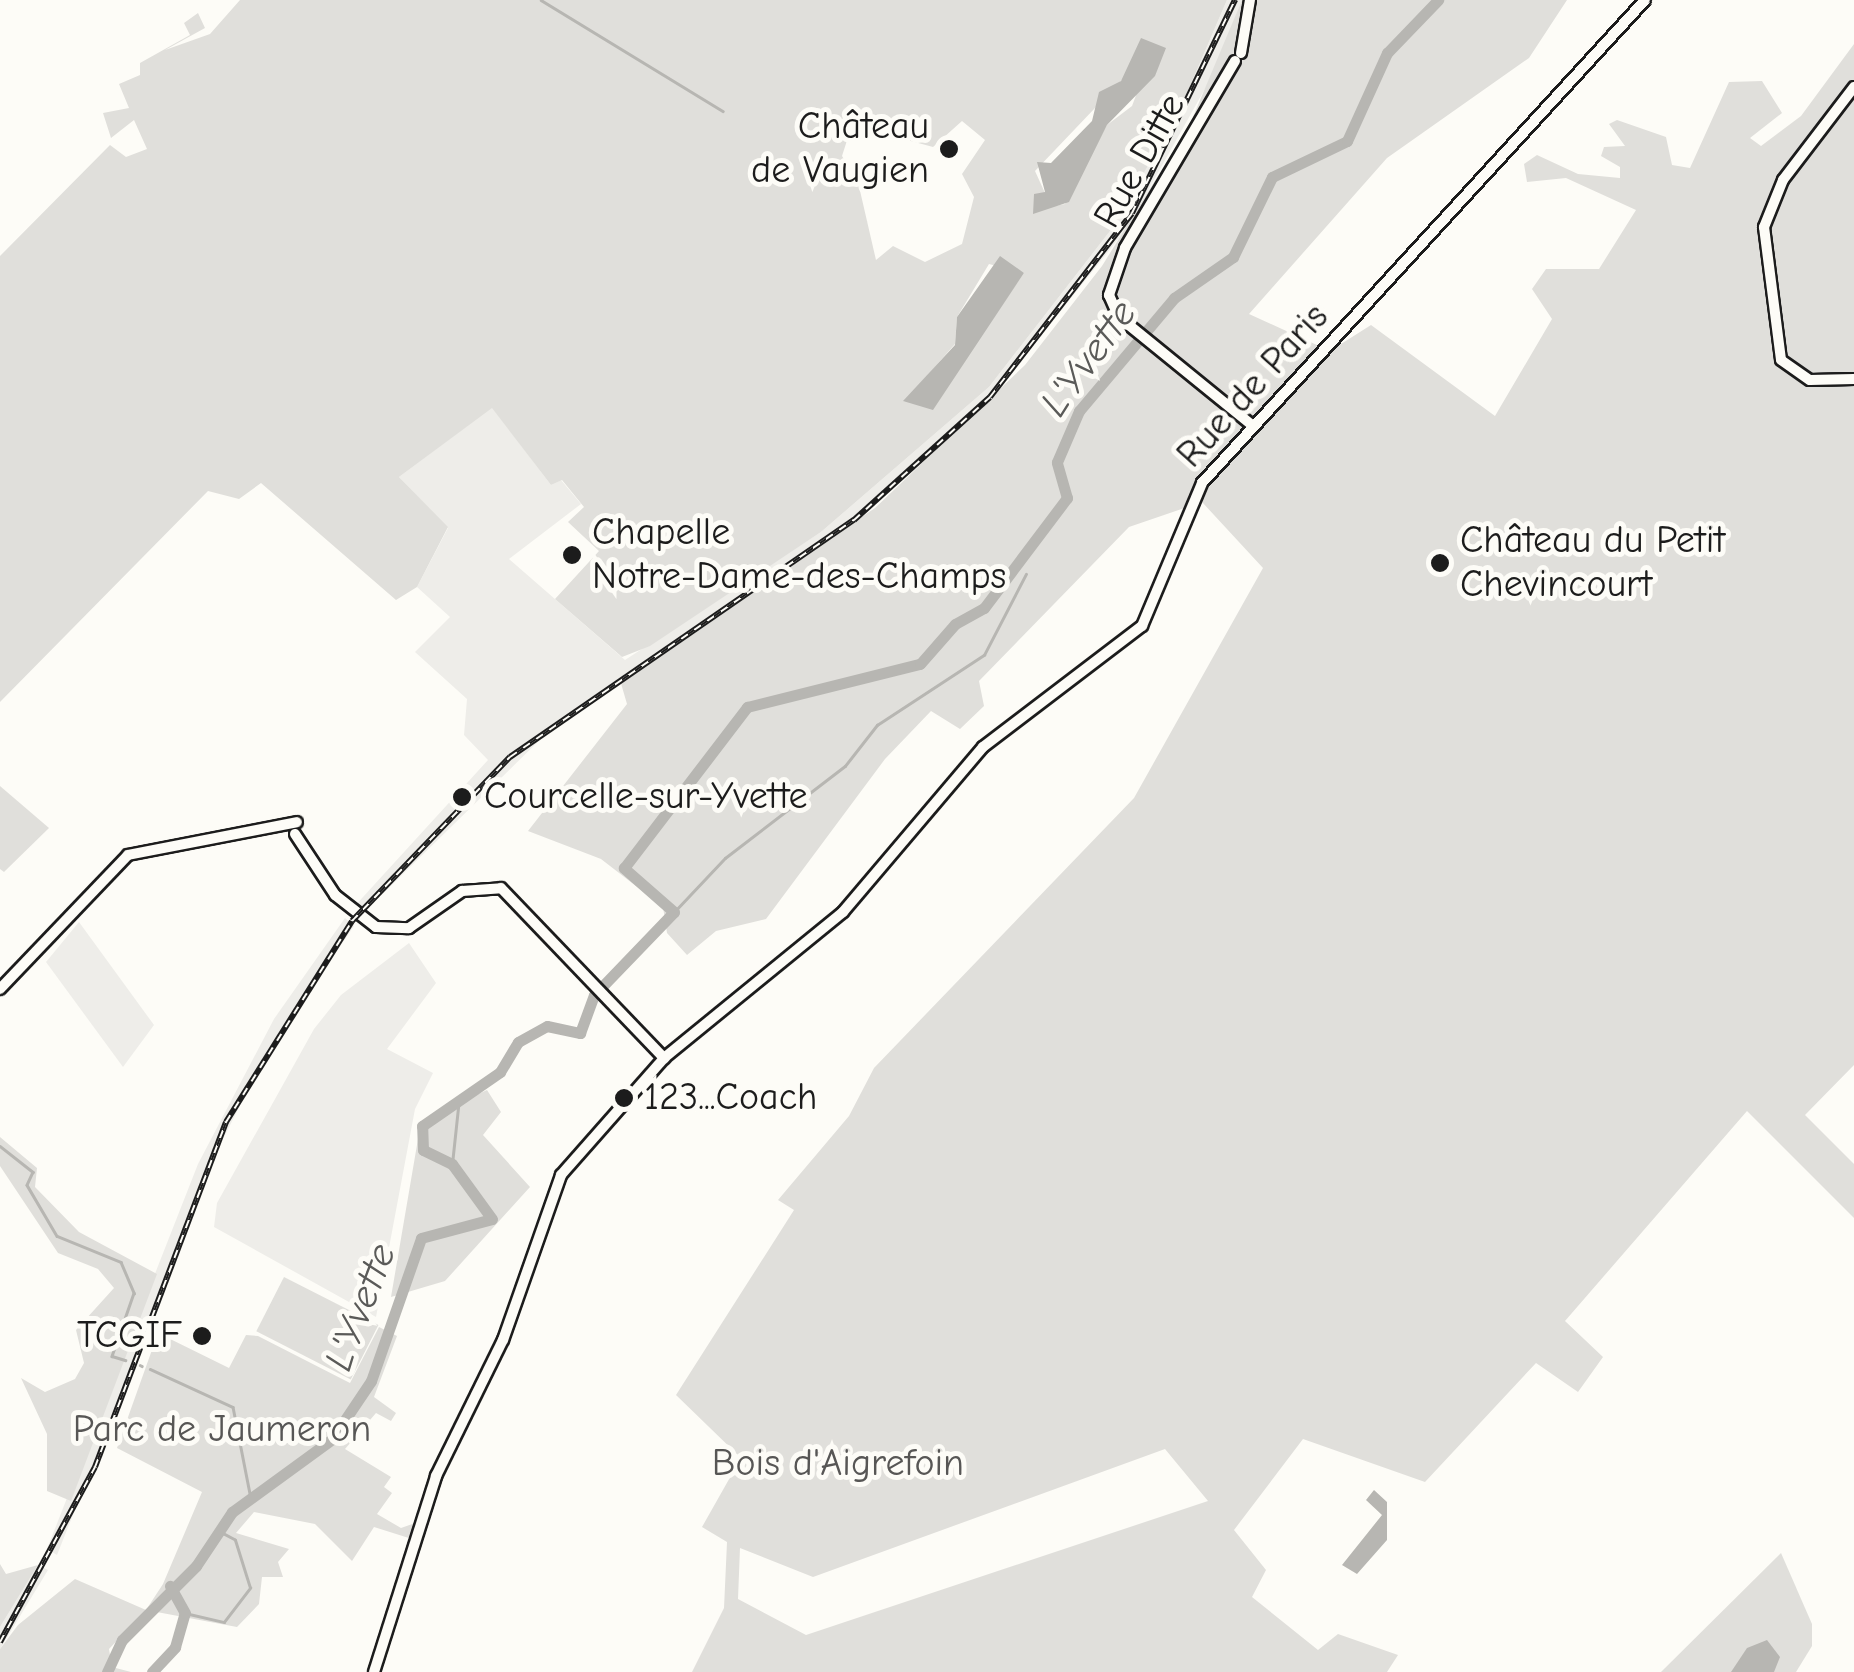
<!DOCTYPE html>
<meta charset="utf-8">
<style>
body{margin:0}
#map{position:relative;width:1854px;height:1672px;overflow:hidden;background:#fdfcf7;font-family:"Comic Neue",sans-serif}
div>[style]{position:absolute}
.built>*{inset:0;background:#eeede9}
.green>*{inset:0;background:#e0dfdb;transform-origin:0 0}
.water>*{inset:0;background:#b7b6b2}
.stream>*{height:2.5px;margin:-1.25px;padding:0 1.25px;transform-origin:1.25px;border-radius:1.25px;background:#b7b6b2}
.river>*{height:11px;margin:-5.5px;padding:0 5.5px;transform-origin:5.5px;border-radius:5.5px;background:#b7b6b2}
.roads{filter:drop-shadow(2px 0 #1c1c1c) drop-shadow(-2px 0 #1c1c1c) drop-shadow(0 2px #1c1c1c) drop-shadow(0 -2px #1c1c1c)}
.secondary>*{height:10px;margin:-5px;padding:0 5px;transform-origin:5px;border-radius:5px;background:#fdfcf7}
.primary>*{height:10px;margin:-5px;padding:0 5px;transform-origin:5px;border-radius:5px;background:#fdfcf7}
.rail>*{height:6px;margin-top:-3px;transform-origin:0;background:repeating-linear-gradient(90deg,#fdfcf7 0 8px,#1c1c1c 0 16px);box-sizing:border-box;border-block:2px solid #1c1c1c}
.dots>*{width:28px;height:28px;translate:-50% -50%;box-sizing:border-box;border:5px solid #fdfcf7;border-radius:50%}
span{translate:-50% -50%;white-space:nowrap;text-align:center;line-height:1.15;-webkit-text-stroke:10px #fdfcf7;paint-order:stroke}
.poi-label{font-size:38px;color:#1c1c1c}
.right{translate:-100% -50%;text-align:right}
.left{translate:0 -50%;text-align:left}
.street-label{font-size:38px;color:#1c1c1c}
.park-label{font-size:38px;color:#575655}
.water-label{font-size:40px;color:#5a5a58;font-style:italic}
</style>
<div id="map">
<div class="built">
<i style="clip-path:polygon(1227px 0,1242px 0,1211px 78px,1127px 228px,972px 422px,826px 544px,548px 732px,362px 914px,353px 908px,488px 760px,464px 735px,467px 699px,415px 652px,450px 617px,417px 587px,448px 528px,399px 477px,492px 407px,551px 485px,561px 480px,581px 504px,509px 559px,625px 660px,821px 532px,989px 387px,1110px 231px,1177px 116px)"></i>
<i style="clip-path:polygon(345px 918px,354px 926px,265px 1056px,222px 1141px,57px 1555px,47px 1549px,198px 1164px,274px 1019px)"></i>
<i style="clip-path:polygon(79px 922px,154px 1025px,123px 1067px,46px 962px)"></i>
<i style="clip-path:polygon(409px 943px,436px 983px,387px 1049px,433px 1073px,415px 1109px,376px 1317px,214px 1227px,217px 1203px,314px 1029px,341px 995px)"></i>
<i style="clip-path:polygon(38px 1565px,48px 1570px,0 1649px,0 1627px)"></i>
</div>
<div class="green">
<i style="clip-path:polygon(evenodd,240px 0,1227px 0,1177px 116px,1110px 231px,989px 387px,821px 532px,650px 646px,622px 657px,555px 599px,599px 551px,568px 522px,584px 507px,562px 480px,551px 485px,492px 408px,399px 477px,448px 527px,417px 587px,396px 600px,261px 483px,239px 499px,208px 491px,0 702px,0 256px,110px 145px,126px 157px,147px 149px,134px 120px,111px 138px,103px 113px,129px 108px,119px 84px,140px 75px,140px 63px,190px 35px,184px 23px,198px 13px,205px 28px,165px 50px,210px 34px,240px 0,1155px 45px,1132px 106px,1107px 125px,1065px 204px,1034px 210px,1045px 193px,1035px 171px,1155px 45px,240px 0,962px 121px,985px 140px,962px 174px,974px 197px,962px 244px,925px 262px,893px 246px,876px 260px,858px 182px,842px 156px,852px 125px,933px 147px,962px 121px,240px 0,989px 264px,1024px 273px,1001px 306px,904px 402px,955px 344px,957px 317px,989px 264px)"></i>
<i style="clip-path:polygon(evenodd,1242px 0,1567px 0,1529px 58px,1387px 158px,1249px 314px,1330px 351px,1371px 325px,1495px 416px,1552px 319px,1532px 289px,1546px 269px,1599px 269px,1636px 210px,1566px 178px,1527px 182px,1524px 164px,1537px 155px,1578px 174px,1620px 178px,1620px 167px,1601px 156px,1604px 147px,1625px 146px,1609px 124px,1617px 120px,1666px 137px,1672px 165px,1690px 168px,1729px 82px,1762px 81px,1782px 113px,1750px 138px,1761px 146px,1801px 116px,1854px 44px,1854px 1065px,1805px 1115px,1854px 1164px,1854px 1218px,1747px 1111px,1565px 1321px,1603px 1357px,1578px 1392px,1536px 1363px,1425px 1482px,1303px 1439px,1234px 1530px,1266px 1570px,1252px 1597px,1318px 1650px,1338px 1634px,1398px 1655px,1387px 1672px,692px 1672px,724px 1608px,727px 1542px,702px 1527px,741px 1458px,676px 1395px,794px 1210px,778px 1200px,849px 1116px,874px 1068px,1134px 798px,1263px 568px,1202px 502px,1129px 527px,979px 681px,984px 706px,960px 729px,931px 711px,885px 759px,766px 919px,716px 931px,687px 955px,667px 933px,663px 907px,601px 859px,528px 831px,627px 704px,620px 680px,875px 508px,1025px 365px,1102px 266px,1190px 124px,1242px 0,1165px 1449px,1208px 1501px,806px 1635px,738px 1599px,740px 1548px,813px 1577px,1165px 1449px)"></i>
<i style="clip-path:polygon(0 786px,49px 828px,4px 872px,0 869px)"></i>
<i style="clip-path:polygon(487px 1090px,501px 1112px,483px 1135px,530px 1187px,445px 1281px,391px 1297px,418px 1139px,435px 1114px)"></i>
<i style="clip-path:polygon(0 1137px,37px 1168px,35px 1187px,79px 1232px,157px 1274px,71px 1501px,47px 1491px,47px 1434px,21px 1378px,45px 1392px,75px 1379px,84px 1363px,76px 1330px,114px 1288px,98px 1269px,58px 1253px,0 1166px)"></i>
<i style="left:284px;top:1277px;width:106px;height:61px;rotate:27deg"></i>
<i style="clip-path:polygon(379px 1327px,397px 1336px,374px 1397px,396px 1413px,391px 1421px,376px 1413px,345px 1449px,391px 1477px,384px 1487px,392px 1493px,377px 1514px,401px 1528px,418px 1522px,412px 1539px,374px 1527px,352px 1561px,315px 1524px,254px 1512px,236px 1533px,289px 1549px,278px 1562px,283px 1577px,262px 1577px,259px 1604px,237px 1627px,146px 1610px,109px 1649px,112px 1667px,131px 1672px,0 1672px,0 1649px,18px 1625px,75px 1579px,146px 1610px,163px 1584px,202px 1492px,117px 1448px,158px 1333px,229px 1368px,246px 1335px,258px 1336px,350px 1383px)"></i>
<i style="clip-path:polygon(1781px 1553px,1812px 1624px,1812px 1646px,1796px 1672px,1661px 1672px)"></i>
<i style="clip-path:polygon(0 1564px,6px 1574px,38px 1565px,0 1627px)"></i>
</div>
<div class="water">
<i style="clip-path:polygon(1141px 38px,1166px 48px,1155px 76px,1107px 125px,1069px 202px,1033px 214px,1034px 194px,1045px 192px,1037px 162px,1051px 163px,1092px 121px,1099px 92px,1121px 81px)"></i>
<i style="clip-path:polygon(1000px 256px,1024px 273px,933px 410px,903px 401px,955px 345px,957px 317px)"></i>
<i style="clip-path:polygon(1374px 1490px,1387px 1502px,1387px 1540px,1357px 1574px,1342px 1565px,1382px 1515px,1366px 1500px)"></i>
<i style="clip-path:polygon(1767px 1640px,1780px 1657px,1774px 1672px,1731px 1672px,1747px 1648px)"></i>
</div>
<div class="stream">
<i style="left:541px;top:0;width:213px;rotate:31.4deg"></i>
<i style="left:674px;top:912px;width:74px;rotate:-46.6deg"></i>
<i style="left:725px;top:858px;width:151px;rotate:-37.5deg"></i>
<i style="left:845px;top:766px;width:52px;rotate:-52deg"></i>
<i style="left:877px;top:725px;width:128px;rotate:-33.2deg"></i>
<i style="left:984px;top:655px;width:91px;rotate:-62.6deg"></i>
<i style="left:0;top:1146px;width:42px;rotate:38.2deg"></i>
<i style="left:33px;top:1172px;width:14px;rotate:115deg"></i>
<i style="left:27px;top:1185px;width:59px;rotate:59.5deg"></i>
<i style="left:57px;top:1236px;width:69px;rotate:22.1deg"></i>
<i style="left:121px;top:1262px;width:34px;rotate:67deg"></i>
<i style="left:134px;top:1293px;width:67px;rotate:109.2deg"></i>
<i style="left:112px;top:1356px;width:14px;rotate:17deg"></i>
<i style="left:452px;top:1164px;width:65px;rotate:-83.9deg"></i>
<i style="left:140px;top:1365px;width:2px;rotate:27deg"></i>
<i style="left:150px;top:1369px;width:91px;rotate:24.6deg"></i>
<i style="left:233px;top:1407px;width:94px;rotate:78.9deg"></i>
<i style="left:185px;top:1613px;width:40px;rotate:13deg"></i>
<i style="left:224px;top:1622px;width:43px;rotate:-52.6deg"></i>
<i style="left:250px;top:1588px;width:50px;rotate:-107.4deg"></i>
<i style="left:235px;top:1540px;width:19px;rotate:-152deg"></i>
</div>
<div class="river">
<i style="left:107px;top:1672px;width:35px;rotate:-65deg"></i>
<i style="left:122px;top:1640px;width:105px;rotate:-45deg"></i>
<i style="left:196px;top:1566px;width:65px;rotate:-56.3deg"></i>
<i style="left:232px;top:1512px;width:124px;rotate:-36.1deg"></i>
<i style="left:332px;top:1439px;width:70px;rotate:-56.1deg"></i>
<i style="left:371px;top:1381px;width:151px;rotate:-70.7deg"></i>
<i style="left:421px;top:1238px;width:73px;rotate:-15deg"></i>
<i style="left:492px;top:1219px;width:68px;rotate:-126deg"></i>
<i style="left:452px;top:1164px;width:32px;rotate:-154deg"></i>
<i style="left:423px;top:1150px;width:24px;rotate:-92deg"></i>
<i style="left:422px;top:1126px;width:95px;rotate:-34.7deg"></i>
<i style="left:500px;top:1072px;width:35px;rotate:-59deg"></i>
<i style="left:518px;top:1042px;width:33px;rotate:-29deg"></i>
<i style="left:547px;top:1026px;width:34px;rotate:12deg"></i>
<i style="left:580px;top:1033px;width:40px;rotate:-69.8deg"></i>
<i style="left:594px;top:995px;width:115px;rotate:-46.1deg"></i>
<i style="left:674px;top:912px;width:67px;rotate:-138.7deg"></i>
<i style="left:624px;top:868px;width:203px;rotate:-52.6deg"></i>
<i style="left:747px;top:707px;width:178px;rotate:-14deg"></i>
<i style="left:920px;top:664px;width:53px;rotate:-48.8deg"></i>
<i style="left:955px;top:624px;width:33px;rotate:-29deg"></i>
<i style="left:984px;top:608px;width:138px;rotate:-53deg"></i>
<i style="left:1067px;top:498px;width:37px;rotate:-106deg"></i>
<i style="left:1057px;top:462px;width:56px;rotate:-66.7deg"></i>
<i style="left:1079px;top:411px;width:148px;rotate:-49.9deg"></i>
<i style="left:1174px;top:298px;width:72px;rotate:-34.8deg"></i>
<i style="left:1233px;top:257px;width:89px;rotate:-64deg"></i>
<i style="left:1272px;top:177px;width:83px;rotate:-25.6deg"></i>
<i style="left:1347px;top:141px;width:97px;rotate:-65.6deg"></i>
<i style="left:1387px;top:53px;width:74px;rotate:-46.1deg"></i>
<i style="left:152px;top:1672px;width:34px;rotate:-47deg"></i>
<i style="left:175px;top:1647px;width:35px;rotate:-74deg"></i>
<i style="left:185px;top:1613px;width:31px;rotate:-119deg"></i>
</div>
<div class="roads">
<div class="secondary">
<i style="left:1241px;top:53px;width:54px;rotate:-80.4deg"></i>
<i style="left:1235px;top:61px;width:217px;rotate:120.5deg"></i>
<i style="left:1125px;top:248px;width:50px;rotate:108.8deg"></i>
<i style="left:1109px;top:295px;width:24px;rotate:66deg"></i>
<i style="left:1119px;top:317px;width:173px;rotate:39.1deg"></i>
<i style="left:1854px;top:87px;width:117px;rotate:127.4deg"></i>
<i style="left:1783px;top:180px;width:51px;rotate:112deg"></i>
<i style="left:1764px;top:227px;width:134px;rotate:82.7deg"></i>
<i style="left:1781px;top:360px;width:35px;rotate:35deg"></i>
<i style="left:1810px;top:380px;width:44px;rotate:-1.3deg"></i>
<i style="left:295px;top:834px;width:73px;rotate:56.7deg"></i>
<i style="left:335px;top:895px;width:52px;rotate:38deg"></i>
<i style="left:376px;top:927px;width:33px;rotate:2deg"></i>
<i style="left:409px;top:928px;width:65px;rotate:-34.9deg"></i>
<i style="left:462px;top:891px;width:39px;rotate:-4deg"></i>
<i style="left:501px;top:888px;width:236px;rotate:46.2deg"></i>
<i style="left:0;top:989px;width:185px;rotate:-46.3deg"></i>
<i style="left:128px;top:855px;width:172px;rotate:-11deg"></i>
</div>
<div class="primary">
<i style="left:374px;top:1672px;width:206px;rotate:-72.4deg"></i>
<i style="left:436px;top:1476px;width:152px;rotate:-63.8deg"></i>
<i style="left:503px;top:1340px;width:175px;rotate:-70.6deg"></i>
<i style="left:561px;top:1175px;width:156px;rotate:-48.6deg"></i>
<i style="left:664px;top:1058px;width:231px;rotate:-39.2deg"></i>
<i style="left:843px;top:912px;width:216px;rotate:-49.7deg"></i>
<i style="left:983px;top:747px;width:200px;rotate:-37.3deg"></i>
<i style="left:1142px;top:626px;width:155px;rotate:-67.2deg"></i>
<i style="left:1202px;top:483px;width:655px;rotate:-47.47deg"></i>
</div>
</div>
<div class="rail">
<i style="left:0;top:1642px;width:199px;rotate:-61.5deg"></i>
<i style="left:95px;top:1467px;width:369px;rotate:-69.2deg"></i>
<i style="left:226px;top:1122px;width:237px;rotate:-57.9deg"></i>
<i style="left:352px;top:921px;width:228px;rotate:-46.1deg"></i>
<i style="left:510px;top:757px;width:418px;rotate:-34.6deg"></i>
<i style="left:854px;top:520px;width:183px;rotate:-42.1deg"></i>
<i style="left:990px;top:397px;width:232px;rotate:-52.3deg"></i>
<i style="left:1132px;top:213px;width:237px;rotate:-64.2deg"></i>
</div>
<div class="dots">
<i style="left:949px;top:149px;background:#1c1c1c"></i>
<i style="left:572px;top:555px;background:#1c1c1c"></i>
<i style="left:1440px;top:563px;background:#1c1c1c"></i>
<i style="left:462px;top:797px;background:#1c1c1c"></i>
<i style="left:624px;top:1098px;background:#1c1c1c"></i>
<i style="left:202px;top:1336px;background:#1c1c1c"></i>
</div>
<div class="poi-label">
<span class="right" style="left:929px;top:149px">Château<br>de Vaugien</span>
<span class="left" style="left:592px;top:555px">Chapelle<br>Notre-Dame-des-Champs</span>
<span class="left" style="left:1460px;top:563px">Château du Petit<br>Chevincourt</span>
<span class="left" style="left:484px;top:797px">Courcelle-sur-Yvette</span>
<span class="left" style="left:644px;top:1098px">123...Coach</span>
<span class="right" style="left:182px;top:1336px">TCGIF</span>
</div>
<div class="street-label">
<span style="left:1140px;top:161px;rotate:-61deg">Rue Ditte</span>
<span style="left:1253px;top:386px;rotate:-48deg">Rue de Paris</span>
</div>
<div class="park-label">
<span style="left:222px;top:1430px">Parc de Jaumeron</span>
<span style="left:838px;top:1464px">Bois d'Aigrefoin</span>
</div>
<div class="water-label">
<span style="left:1088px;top:358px;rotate:-54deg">L'Yvette</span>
<span style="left:360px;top:1307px;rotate:-69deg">L'Yvette</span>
</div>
</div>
